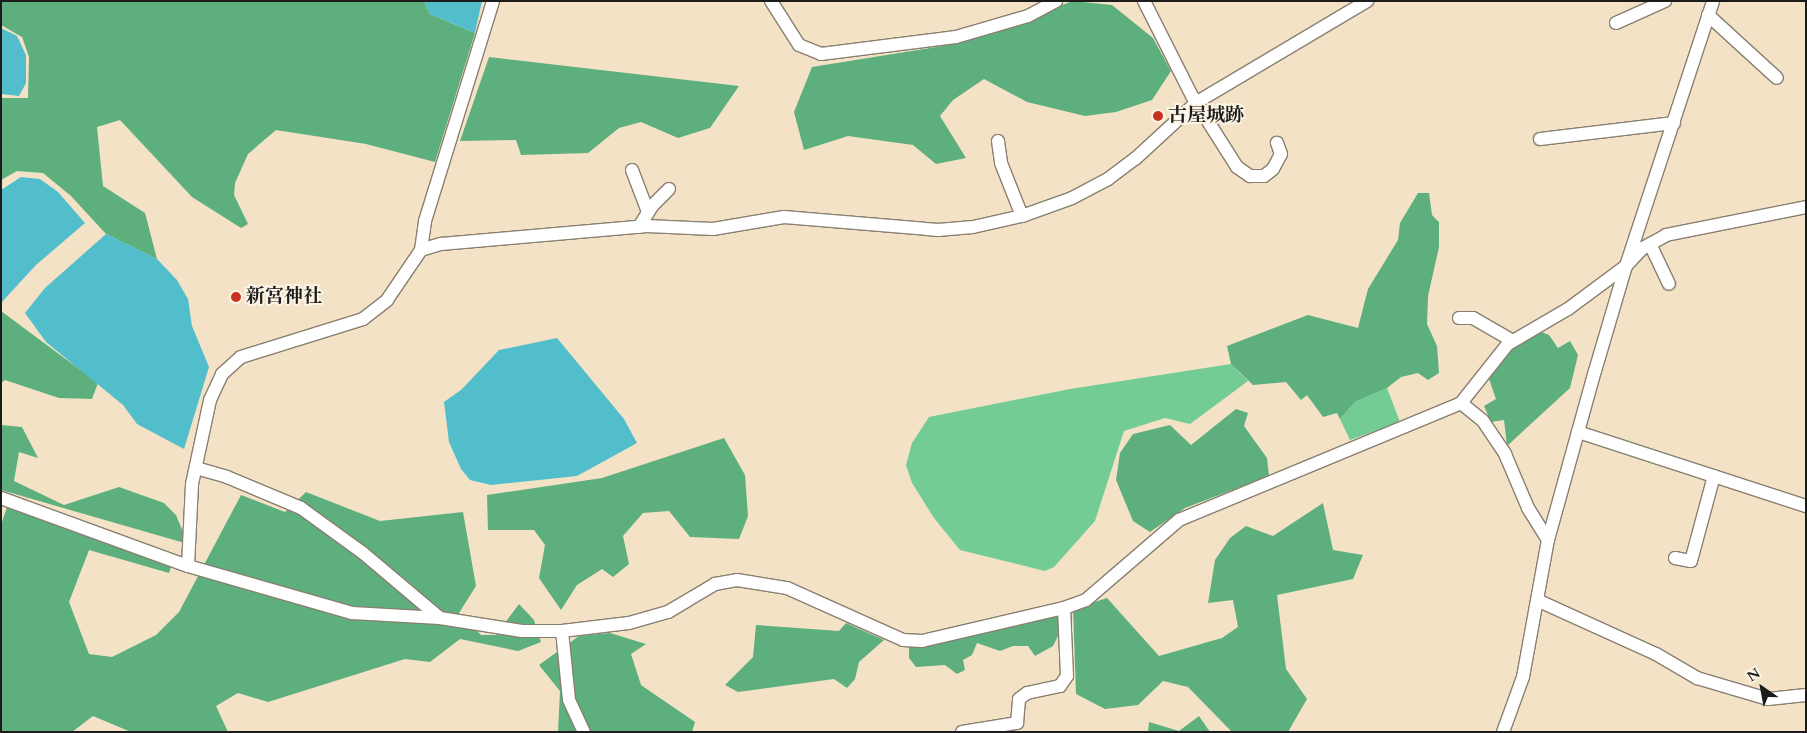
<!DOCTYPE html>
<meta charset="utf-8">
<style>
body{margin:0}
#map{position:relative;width:1807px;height:733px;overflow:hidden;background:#f3e2c5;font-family:Cardo,"Noto Serif JP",serif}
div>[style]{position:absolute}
.green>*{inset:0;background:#72cc93}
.forest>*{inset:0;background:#5db07d}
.water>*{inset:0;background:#52becc}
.roads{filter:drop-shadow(1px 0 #887f70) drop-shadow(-1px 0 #887f70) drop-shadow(0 1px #887f70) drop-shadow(0 -1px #887f70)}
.street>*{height:12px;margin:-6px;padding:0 6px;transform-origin:6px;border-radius:6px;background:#fff}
.dots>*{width:14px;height:14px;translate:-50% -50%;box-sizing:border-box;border:2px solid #fcf5e5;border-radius:50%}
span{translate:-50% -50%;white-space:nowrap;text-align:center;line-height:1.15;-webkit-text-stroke:4px #fcf5e5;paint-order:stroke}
.poi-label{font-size:19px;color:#1c1c1c;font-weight:700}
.left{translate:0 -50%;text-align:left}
.frame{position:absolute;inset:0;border:2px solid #1c1c1c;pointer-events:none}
.north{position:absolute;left:1737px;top:663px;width:50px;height:50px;-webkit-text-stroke:4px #fcf5e5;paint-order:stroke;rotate:327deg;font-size:14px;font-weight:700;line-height:20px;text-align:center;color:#1c1c1c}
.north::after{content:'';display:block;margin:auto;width:18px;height:22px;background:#1c1c1c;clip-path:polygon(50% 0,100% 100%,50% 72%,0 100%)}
</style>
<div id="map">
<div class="green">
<i style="clip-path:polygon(1231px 364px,1248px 381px,1190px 424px,1165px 418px,1124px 431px,1095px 521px,1054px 567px,1045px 571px,960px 550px,934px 518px,912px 483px,906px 465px,912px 443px,929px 417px,1070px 389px)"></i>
<i style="clip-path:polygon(1387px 388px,1400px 422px,1350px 440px,1340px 419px,1355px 402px)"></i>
</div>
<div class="forest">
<i style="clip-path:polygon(1px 1px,424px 1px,430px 14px,475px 33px,435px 162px,366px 144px,276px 130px,248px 154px,235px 183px,234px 195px,248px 224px,241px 228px,192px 197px,120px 120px,97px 127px,103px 186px,145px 213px,157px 259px,106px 234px,71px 196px,43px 173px,17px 171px,1px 180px,1px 98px,28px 98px,29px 57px,22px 37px,1px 25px)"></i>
<i style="clip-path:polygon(1073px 1px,1112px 5px,1153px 38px,1171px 71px,1152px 100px,1116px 112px,1085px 116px,1027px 102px,984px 79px,953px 100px,940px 116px,966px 158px,936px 164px,913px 145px,848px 136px,804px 150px,794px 112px,812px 67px,955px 44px)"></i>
<i style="clip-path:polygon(489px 57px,739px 86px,710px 128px,678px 138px,641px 122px,619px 128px,588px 153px,521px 155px,516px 140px,460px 141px)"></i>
<i style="clip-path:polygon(1418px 193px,1429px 193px,1432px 215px,1439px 222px,1439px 247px,1428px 296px,1427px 324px,1437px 346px,1439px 373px,1428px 380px,1418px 373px,1401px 377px,1387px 388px,1355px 402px,1340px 419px,1337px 413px,1323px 417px,1307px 395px,1301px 400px,1286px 382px,1253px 385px,1231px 364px,1227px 346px,1308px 315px,1358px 328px,1368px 289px,1398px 240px,1400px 223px)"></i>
<i style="clip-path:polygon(1px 311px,98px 383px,92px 399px,59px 398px,5px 380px,1px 383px)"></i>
<i style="clip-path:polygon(1536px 330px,1549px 335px,1558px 348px,1570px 341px,1578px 355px,1570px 388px,1507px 446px,1504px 420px,1491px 422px,1484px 406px,1496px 399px,1488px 376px,1509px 346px)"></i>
<i style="clip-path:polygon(1236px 409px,1248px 413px,1244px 426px,1267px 458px,1269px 476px,1185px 508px,1150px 532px,1133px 521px,1116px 480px,1120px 453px,1133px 434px,1170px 425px,1191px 445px)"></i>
<i style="clip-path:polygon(1px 425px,22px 427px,38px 458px,19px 452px,14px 481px,64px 505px,119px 487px,164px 503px,176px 515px,188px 544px,1px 490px)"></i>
<i style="clip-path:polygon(724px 438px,745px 475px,748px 516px,739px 539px,690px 537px,669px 511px,643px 513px,623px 536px,629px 564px,613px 577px,602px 569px,577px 585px,561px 610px,539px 578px,545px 545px,534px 530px,488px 530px,487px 495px,602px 478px)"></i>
<i style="clip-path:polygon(306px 492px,380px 521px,463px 512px,476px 586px,459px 613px,481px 635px,496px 635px,519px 604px,534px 620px,541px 642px,518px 651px,460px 639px,430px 662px,405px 659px,268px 702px,238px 693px,216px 706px,228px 732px,131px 732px,93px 716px,72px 732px,1px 732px,1px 525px,8px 504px,172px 564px,169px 573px,89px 550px,69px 602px,89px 654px,112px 657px,156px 635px,179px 612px,241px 495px,285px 512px)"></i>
<i style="clip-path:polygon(1323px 503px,1333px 550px,1363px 555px,1353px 579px,1277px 595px,1286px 669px,1307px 699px,1288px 732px,1232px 732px,1188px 687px,1163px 681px,1138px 705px,1105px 709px,1076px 694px,1073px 609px,1107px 598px,1159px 656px,1222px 638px,1238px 627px,1233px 600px,1208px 603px,1215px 560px,1230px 538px,1246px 526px,1273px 536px)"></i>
<i style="clip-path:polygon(1058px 614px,1058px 636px,1053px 646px,1035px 656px,1028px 646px,1013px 646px,1000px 651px,977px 643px,972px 655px,963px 660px,965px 670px,957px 674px,945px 665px,916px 667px,909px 658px,909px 645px)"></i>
<i style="clip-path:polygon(846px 623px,884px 640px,859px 662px,855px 679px,847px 688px,834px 679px,738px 692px,725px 685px,753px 657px,756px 625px,839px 631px)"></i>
<i style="clip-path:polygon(610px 633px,646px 644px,631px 654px,641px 685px,695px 722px,692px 732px,558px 732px,560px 691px,539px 665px,579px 636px)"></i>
<i style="clip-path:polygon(1199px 716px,1210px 732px,1148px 732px,1149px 722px,1179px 731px)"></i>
</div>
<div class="water">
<i style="clip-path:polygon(424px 1px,482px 1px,475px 33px,430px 14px)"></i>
<i style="clip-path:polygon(1px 28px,17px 36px,26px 55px,26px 83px,19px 96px,1px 94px)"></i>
<i style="clip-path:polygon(21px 177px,40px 179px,58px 192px,85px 223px,36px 265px,1px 303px,1px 190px)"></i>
<i style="clip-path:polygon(106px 234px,157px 259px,177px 280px,188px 299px,192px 326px,209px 367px,184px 449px,137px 424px,123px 405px,46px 342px,25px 313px,45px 288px)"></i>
<i style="clip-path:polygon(557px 338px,624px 419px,637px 443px,577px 476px,491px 485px,470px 480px,461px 469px,449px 442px,444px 402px,461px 390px,499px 350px)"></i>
</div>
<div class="roads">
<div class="street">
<i style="left:771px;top:1px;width:52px;rotate:57.5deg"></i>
<i style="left:799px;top:45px;width:24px;rotate:22deg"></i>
<i style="left:821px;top:54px;width:136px;rotate:-7.2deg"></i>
<i style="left:956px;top:37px;width:75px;rotate:-16.3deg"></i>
<i style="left:1028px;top:16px;width:32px;rotate:-28deg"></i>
<i style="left:1144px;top:1px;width:106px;rotate:63.2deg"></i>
<i style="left:1192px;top:96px;width:84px;rotate:57.6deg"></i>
<i style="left:1237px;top:167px;width:16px;rotate:35deg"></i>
<i style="left:1250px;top:176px;width:14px"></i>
<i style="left:1264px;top:176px;width:11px;rotate:-38deg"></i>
<i style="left:1273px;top:169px;width:17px;rotate:-62deg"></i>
<i style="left:1281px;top:154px;width:12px;rotate:-110deg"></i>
<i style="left:1708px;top:15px;width:93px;rotate:42.4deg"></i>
<i style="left:1616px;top:23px;width:54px;rotate:-24.2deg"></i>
<i style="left:1540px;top:139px;width:135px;rotate:-6.8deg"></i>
<i style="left:998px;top:141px;width:22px;rotate:82deg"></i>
<i style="left:1001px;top:163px;width:57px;rotate:68.4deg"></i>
<i style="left:632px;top:170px;width:45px;rotate:69.1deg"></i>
<i style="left:639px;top:227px;width:25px;rotate:-58deg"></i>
<i style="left:652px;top:206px;width:24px;rotate:-45deg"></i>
<i style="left:1650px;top:244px;width:44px;rotate:64.6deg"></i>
<i style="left:421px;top:250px;width:21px;rotate:-17deg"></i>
<i style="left:441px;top:244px;width:207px;rotate:-5deg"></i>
<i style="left:647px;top:226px;width:66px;rotate:2.6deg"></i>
<i style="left:713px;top:229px;width:72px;rotate:-9.6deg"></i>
<i style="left:784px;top:217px;width:155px;rotate:4.8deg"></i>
<i style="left:938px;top:230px;width:35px;rotate:-5deg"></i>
<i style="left:973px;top:227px;width:50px;rotate:-12.7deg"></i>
<i style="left:1022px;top:216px;width:53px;rotate:-19.8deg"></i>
<i style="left:1072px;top:198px;width:41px;rotate:-27.8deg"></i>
<i style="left:1108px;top:179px;width:34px;rotate:-37deg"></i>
<i style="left:1135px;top:159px;width:84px;rotate:-42.6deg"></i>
<i style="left:1197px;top:102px;width:198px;rotate:-30.7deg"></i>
<i style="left:1459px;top:318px;width:14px"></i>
<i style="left:1473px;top:318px;width:46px;rotate:29.9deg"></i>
<i style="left:1461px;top:403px;width:28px;rotate:39deg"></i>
<i style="left:1483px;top:421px;width:40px;rotate:56deg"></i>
<i style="left:1505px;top:454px;width:59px;rotate:66.9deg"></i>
<i style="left:1528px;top:508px;width:38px;rotate:58deg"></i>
<i style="left:1578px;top:432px;width:240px;rotate:18deg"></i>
<i style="left:196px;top:468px;width:32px;rotate:16deg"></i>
<i style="left:227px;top:477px;width:80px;rotate:22.7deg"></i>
<i style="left:301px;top:508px;width:77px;rotate:36deg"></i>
<i style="left:363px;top:553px;width:101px;rotate:40.2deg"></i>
<i style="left:1px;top:498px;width:199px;rotate:20deg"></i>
<i style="left:188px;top:566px;width:171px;rotate:16deg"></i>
<i style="left:352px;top:613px;width:88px;rotate:3.3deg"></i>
<i style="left:440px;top:618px;width:83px;rotate:9deg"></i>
<i style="left:522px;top:631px;width:40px"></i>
<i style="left:562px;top:631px;width:67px;rotate:-6.8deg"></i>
<i style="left:629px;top:623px;width:41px;rotate:-15.8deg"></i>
<i style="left:668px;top:612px;width:55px;rotate:-30.8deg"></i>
<i style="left:715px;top:584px;width:22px;rotate:-10deg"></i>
<i style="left:737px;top:580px;width:51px;rotate:9.1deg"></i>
<i style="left:787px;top:588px;width:127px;rotate:24.1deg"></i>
<i style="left:903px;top:640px;width:19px;rotate:3deg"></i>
<i style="left:922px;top:641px;width:146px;rotate:-13.1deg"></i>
<i style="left:1064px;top:608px;width:23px;rotate:-20deg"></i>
<i style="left:1086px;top:600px;width:123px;rotate:-40.7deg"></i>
<i style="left:1179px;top:520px;width:305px;rotate:-22.5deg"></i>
<i style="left:1461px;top:403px;width:75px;rotate:-51.5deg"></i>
<i style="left:1508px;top:344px;width:69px;rotate:-30.3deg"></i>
<i style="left:1568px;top:309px;width:72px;rotate:-36.6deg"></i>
<i style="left:1626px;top:266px;width:25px;rotate:-47deg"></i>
<i style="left:1643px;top:248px;width:26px;rotate:-29deg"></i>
<i style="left:1666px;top:235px;width:143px;rotate:-11.3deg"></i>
<i style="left:1675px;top:558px;width:16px;rotate:11deg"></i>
<i style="left:1691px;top:561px;width:88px;rotate:-74.9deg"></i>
<i style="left:188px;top:566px;width:82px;rotate:-87.2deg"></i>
<i style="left:192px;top:484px;width:86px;rotate:-77.9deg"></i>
<i style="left:210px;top:400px;width:29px;rotate:-65deg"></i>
<i style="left:222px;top:374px;width:25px;rotate:-42deg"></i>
<i style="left:241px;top:357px;width:128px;rotate:-17.3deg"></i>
<i style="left:363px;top:319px;width:31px;rotate:-38deg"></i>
<i style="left:387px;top:300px;width:60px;rotate:-55.8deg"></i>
<i style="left:421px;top:250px;width:29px;rotate:-82deg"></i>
<i style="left:425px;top:221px;width:230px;rotate:-72.8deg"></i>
<i style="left:1539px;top:601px;width:128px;rotate:24.4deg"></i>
<i style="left:1656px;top:654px;width:48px;rotate:30.3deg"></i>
<i style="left:1697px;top:678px;width:74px;rotate:16.5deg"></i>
<i style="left:1768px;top:699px;width:38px;rotate:-6deg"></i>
<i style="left:562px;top:631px;width:69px;rotate:84.2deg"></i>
<i style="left:569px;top:700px;width:35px;rotate:65deg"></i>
<i style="left:962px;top:732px;width:56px;rotate:-9.3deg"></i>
<i style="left:1017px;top:723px;width:24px;rotate:-85deg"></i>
<i style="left:1019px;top:699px;width:10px;rotate:-37deg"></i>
<i style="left:1027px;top:693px;width:34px;rotate:-12deg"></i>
<i style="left:1060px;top:686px;width:12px;rotate:-55deg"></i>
<i style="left:1067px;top:676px;width:68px;rotate:-92.5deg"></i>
<i style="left:1503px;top:732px;width:59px;rotate:-70deg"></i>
<i style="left:1523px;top:677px;width:139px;rotate:-79.7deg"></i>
<i style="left:1548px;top:540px;width:175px;rotate:-74.5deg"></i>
<i style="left:1595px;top:371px;width:109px;rotate:-73.6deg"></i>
<i style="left:1626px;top:266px;width:279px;rotate:-71.8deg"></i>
</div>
</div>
<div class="dots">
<i style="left:1158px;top:116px;background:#c8321e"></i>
<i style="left:236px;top:297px;background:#c8321e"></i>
</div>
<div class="poi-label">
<span class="left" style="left:1168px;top:116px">古屋城跡</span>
<span class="left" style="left:246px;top:297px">新宮神社</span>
</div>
<div class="frame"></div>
<div class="north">N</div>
</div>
